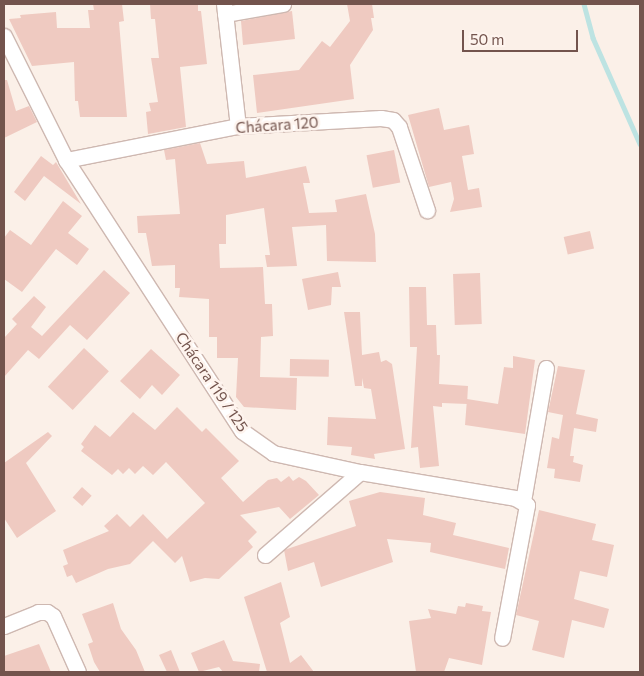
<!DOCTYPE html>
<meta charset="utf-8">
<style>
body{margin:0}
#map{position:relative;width:644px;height:676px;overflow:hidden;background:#fbf0e8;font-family:Commissioner,sans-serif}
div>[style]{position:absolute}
.stream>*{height:4.5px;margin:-2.25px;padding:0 2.25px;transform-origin:2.25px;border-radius:2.25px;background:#bde3e2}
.building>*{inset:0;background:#efcac1;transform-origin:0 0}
.roads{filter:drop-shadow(1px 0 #ceb8b1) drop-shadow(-1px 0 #ceb8b1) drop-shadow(0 1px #ceb8b1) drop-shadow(0 -1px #ceb8b1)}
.street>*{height:15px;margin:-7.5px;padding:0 7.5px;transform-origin:7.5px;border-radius:7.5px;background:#fff}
span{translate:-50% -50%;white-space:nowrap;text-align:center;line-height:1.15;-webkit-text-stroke:5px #fef4ee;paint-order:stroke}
.street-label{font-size:15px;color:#73544d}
.frame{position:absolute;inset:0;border:5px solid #73544d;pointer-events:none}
.scale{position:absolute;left:462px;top:30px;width:116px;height:22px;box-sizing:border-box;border:2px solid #73544d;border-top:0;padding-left:6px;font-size:15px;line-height:18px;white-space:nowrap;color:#73544d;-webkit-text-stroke:4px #fef4ee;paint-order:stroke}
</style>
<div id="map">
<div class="stream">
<i style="left:584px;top:4px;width:35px;rotate:75deg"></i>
<i style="left:593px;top:38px;width:116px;rotate:66.1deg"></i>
</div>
<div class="building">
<i style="clip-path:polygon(93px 4px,122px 4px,124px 21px,119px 22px,127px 117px,80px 117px,78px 101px,75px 101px,74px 62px,32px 66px,9px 19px,21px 18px,20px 15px,56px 12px,57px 28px,90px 28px,88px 10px,94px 10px)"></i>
<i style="clip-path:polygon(150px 4px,198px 4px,198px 11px,201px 11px,207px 64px,180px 67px,186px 127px,148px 134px,146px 112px,151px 111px,149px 103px,158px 102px,151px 58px,159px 58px,155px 19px,151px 19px)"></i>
<i style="clip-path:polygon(347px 4px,372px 4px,374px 18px,371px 18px,373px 30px,350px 65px,354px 99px,257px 113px,253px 75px,299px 70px,322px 41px,330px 47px,350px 21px)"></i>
<i style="clip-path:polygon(292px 11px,295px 39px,243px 45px,241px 21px)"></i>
<i style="clip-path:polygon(4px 80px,7px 80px,16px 111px,29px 106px,37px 122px,4px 138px)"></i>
<i style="clip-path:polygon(439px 108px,444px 130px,469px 125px,474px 154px,462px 156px,468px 190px,479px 188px,482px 207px,450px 212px,454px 199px,451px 182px,429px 187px,408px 115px)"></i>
<i style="clip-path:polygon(200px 143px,207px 164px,244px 161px,246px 178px,306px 166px,310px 183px,303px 183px,309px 213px,337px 212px,335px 200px,366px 194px,375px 234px,376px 262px,327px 261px,326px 225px,292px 227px,297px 266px,267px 267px,265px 255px,270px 255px,264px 208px,226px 215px,226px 244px,219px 244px,220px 268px,263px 267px,265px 304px,272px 304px,273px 336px,261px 337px,260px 377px,297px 378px,296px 410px,244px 407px,236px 397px,238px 358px,217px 358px,217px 337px,209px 337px,209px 299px,179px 297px,180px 288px,175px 288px,175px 265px,152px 266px,146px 233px,138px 233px,137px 216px,180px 214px,175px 159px,166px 160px,164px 150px)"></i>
<i style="left:394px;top:150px;width:33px;height:28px;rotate:79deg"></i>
<i style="clip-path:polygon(41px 156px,53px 165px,56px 162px,81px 204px,44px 176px,25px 201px,14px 192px)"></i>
<i style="clip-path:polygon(63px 201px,82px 216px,68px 233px,89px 249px,77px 265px,56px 249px,22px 292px,4px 279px,4px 238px,10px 230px,31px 245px)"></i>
<i style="left:590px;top:231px;width:18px;height:27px;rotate:77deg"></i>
<i style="clip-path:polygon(104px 270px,130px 293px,87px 340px,70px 325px,39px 359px,28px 350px,4px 377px,4px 338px,17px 324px,12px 319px,34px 296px,46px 307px,31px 327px,42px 336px)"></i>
<i style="clip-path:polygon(338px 272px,341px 287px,332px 287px,331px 305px,308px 310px,302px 279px)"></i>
<i style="left:480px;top:273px;width:51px;height:27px;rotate:88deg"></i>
<i style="clip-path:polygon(409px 287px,426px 287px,427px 325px,436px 325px,437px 355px,440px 355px,439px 384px,468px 386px,467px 404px,442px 403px,442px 407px,433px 406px,439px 466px,420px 468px,418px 447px,411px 448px,417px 347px,410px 347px)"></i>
<i style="clip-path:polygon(344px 312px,360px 312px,362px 355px,379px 352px,381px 362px,386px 360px,392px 364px,405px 449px,374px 454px,375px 459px,351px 455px,352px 447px,327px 445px,328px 417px,376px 419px,371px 389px,364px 388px,362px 378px,362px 386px,355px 386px)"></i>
<i style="left:84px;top:348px;width:34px;height:53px;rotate:43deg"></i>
<i style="clip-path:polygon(151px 349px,180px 375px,162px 395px,152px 385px,140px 399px,120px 381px)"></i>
<i style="clip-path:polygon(513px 356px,535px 360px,525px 434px,465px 425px,467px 399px,498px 404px,504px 367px,513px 368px)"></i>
<i style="left:290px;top:359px;width:39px;height:17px;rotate:1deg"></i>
<i style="clip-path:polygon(558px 366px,585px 370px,576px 414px,598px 419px,596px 432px,574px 428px,570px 456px,574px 456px,573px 462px,583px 465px,580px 482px,554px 478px,555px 469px,547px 468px,552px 437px,559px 439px,563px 415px,548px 412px)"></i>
<i style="clip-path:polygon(177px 407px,202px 432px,206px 428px,239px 461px,221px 478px,243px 502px,268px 480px,277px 478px,281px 482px,289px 476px,293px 481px,299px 477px,306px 481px,319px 495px,290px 519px,279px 507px,240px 515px,257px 532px,248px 541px,253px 547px,219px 579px,205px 578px,190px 582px,182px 556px,175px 563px,153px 541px,130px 564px,108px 569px,76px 583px,72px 575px,67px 577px,63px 566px,68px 564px,63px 550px,109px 531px,104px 526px,117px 514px,130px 527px,143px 514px,167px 539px,205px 503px,166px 462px,153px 475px,143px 466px,135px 474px,129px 468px,123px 474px,118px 469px,112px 475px,81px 451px,84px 447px,81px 444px,95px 425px,110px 437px,133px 412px,155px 430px)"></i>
<i style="clip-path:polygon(48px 432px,52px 436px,26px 463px,56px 511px,17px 538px,4px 518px,4px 463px)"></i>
<i style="left:82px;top:487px;width:13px;height:14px;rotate:42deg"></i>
<i style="clip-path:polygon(380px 492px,425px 498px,423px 515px,456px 523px,453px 535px,509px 548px,505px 569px,430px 552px,431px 543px,387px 539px,393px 562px,321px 587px,314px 562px,288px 571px,284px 550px,356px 526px,349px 501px)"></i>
<i style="clip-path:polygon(539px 510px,596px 524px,592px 540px,614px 545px,607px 577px,580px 571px,574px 599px,609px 609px,604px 628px,572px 620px,564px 658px,532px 650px,539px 621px,516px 615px)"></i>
<i style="clip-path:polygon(281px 582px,290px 617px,280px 623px,290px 663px,301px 655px,314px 672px,267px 672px,244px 597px)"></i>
<i style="clip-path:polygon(113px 603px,121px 629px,136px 650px,145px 672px,100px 672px,94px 662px,88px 644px,93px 642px,82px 614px)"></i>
<i style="clip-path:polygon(466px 603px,483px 606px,482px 611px,491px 612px,482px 665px,449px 658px,444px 672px,416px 672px,409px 621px,431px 618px,428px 609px,456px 614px,458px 606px,465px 607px)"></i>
<i style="clip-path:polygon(224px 640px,233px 661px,260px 664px,259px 672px,223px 672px,219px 667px,199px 672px,191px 653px)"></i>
<i style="clip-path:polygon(39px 644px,51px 672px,4px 672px,4px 656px)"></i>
<i style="clip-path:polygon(171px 650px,180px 672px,167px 672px,159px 655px)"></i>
</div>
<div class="roads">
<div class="street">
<i style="left:224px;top:4px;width:123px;rotate:83.5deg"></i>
<i style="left:225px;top:14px;width:59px;rotate:-9.8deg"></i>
<i style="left:4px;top:36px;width:139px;rotate:63.4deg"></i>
<i style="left:66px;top:160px;width:323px;rotate:57deg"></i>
<i style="left:242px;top:431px;width:38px;rotate:35deg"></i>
<i style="left:273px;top:453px;width:89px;rotate:12.3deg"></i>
<i style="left:360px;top:472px;width:157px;rotate:9.5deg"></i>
<i style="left:515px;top:498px;width:14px;rotate:30deg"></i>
<i style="left:527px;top:505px;width:135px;rotate:100.6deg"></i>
<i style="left:66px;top:160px;width:175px;rotate:-11.2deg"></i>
<i style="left:238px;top:126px;width:143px;rotate:-3.2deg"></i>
<i style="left:381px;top:118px;width:12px;rotate:9deg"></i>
<i style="left:393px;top:120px;width:9px;rotate:49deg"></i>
<i style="left:399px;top:127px;width:88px;rotate:71.4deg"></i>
<i style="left:523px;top:501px;width:135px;rotate:-80.2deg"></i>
<i style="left:265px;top:555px;width:126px;rotate:-41.1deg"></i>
<i style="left:4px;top:626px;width:37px;rotate:-22deg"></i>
<i style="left:38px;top:612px;width:9px"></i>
<i style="left:47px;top:612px;width:7px;rotate:34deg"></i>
<i style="left:53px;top:616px;width:61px;rotate:65.9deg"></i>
</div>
</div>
<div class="street-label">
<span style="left:277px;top:125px;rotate:-4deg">Chácara 120</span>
<span style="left:212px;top:382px;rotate:56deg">Chácara 119 / 125</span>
</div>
<div class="frame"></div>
<div class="scale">50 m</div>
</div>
